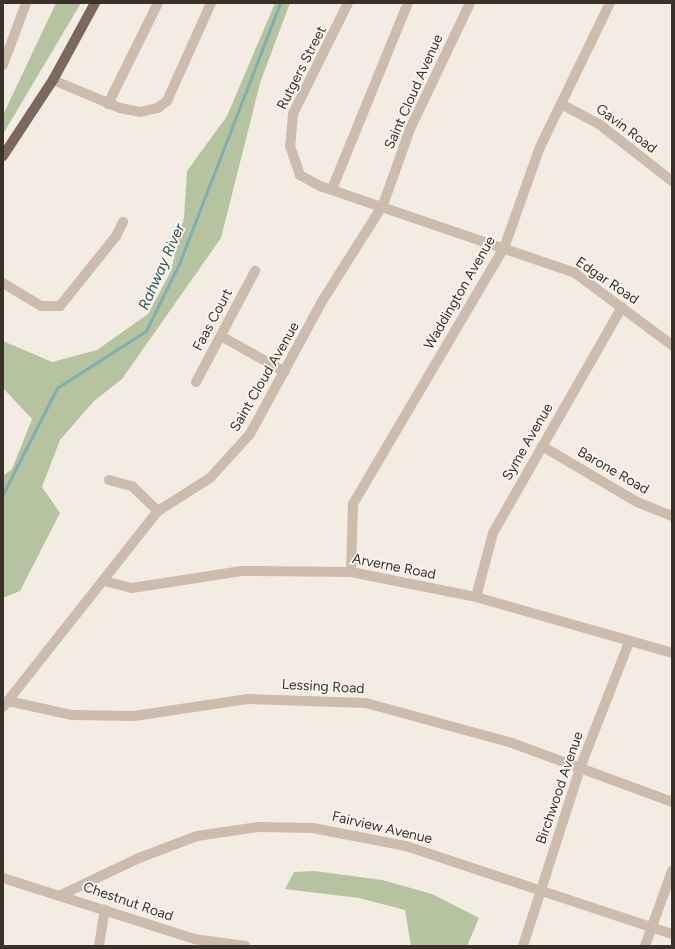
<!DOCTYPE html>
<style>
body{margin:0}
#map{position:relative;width:675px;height:949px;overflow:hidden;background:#f3ece2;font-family:Figtree,sans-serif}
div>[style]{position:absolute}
.green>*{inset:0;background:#b6c3a1}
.stream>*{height:2.5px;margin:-1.25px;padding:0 1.25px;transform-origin:1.25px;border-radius:1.25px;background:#80adb0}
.minor>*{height:10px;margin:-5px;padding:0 5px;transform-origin:5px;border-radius:5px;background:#ccbcad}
.major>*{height:10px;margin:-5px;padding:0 5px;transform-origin:5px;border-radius:5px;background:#7c685d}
span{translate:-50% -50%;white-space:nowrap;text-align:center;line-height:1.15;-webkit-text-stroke:3.5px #fbf5ee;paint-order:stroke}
.street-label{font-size:14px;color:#3a312b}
.water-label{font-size:15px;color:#21565c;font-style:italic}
.frame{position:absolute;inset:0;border:4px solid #3a312b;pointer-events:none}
</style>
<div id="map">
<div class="green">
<i style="clip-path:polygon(56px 3px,81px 3px,3px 134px,3px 115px)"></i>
<i style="clip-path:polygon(275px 3px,290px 3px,260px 83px,221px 238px,122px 379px,94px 401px,60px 440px,42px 487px,60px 513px,20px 591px,3px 598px,3px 476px,12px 469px,32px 419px,3px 388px,3px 341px,52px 362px,97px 350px,148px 314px,171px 271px,184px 217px,187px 171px,227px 116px)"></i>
<i style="clip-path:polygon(314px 871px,382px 880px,432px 894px,479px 918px,467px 946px,411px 946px,405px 910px,359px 898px,285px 889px,294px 872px)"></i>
</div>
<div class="stream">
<i style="left:3px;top:494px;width:119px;rotate:-63deg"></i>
<i style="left:57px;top:388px;width:106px;rotate:-32.6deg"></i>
<i style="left:146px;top:331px;width:75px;rotate:-63.8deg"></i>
<i style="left:179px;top:264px;width:280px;rotate:-68.8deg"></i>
</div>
<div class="minor">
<i style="left:348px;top:3px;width:124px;rotate:116.4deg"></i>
<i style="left:293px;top:114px;width:32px;rotate:95deg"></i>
<i style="left:290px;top:146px;width:31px;rotate:71deg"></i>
<i style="left:300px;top:175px;width:23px;rotate:29deg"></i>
<i style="left:320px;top:186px;width:269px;rotate:18.8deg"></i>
<i style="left:575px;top:273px;width:121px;rotate:36.6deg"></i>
<i style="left:3px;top:65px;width:66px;rotate:-69.6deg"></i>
<i style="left:53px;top:80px;width:73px;rotate:22.7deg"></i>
<i style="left:120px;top:108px;width:20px;rotate:11deg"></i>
<i style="left:140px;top:112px;width:18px;rotate:-13deg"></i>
<i style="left:158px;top:108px;width:11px;rotate:-38deg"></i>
<i style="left:167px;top:101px;width:107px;rotate:-65.8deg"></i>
<i style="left:108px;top:104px;width:113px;rotate:-63.7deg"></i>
<i style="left:561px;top:104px;width:43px;rotate:27.8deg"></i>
<i style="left:599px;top:124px;width:93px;rotate:38deg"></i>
<i style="left:332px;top:189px;width:201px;rotate:-67.8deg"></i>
<i style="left:3px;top:283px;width:44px;rotate:31.2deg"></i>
<i style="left:41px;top:306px;width:19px"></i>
<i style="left:60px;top:306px;width:90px;rotate:-51.3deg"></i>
<i style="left:116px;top:236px;width:16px;rotate:-63deg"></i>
<i style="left:221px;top:336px;width:73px;rotate:29.4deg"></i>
<i style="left:196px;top:382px;width:126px;rotate:-62deg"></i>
<i style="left:542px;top:446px;width:110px;rotate:30.5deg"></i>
<i style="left:637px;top:502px;width:38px;rotate:22deg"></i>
<i style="left:109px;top:480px;width:24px;rotate:15deg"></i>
<i style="left:132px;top:486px;width:36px;rotate:44deg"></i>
<i style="left:351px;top:572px;width:68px;rotate:-88.3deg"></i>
<i style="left:353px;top:504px;width:297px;rotate:-59.5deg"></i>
<i style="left:504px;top:248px;width:107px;rotate:-70.4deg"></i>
<i style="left:540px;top:147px;width:160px;rotate:-64.1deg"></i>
<i style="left:104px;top:581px;width:29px;rotate:14deg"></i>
<i style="left:132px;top:588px;width:111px;rotate:-8.8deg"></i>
<i style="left:242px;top:571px;width:109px;rotate:0.5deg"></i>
<i style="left:351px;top:572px;width:127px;rotate:11.3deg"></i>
<i style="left:476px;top:597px;width:204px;rotate:15.9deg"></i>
<i style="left:476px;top:597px;width:66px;rotate:-75.1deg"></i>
<i style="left:493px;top:533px;width:260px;rotate:-60.3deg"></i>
<i style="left:8px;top:701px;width:66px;rotate:12.3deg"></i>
<i style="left:72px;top:715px;width:62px;rotate:0.9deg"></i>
<i style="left:134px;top:716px;width:115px;rotate:-8.5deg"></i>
<i style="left:248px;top:699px;width:118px;rotate:1.9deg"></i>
<i style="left:366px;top:703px;width:151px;rotate:15.3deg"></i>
<i style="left:512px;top:743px;width:171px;rotate:20.2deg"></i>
<i style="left:3px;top:707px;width:250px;rotate:-51.7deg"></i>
<i style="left:158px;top:511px;width:62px;rotate:-32.4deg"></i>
<i style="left:210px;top:478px;width:59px;rotate:-47.7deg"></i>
<i style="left:250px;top:434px;width:149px;rotate:-61.5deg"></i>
<i style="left:321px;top:303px;width:116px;rotate:-57.7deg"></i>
<i style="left:383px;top:205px;width:81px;rotate:-70.4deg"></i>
<i style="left:410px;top:129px;width:140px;rotate:-64.5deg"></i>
<i style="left:3px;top:878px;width:201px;rotate:17.7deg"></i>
<i style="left:194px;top:939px;width:52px;rotate:7.7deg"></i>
<i style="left:61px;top:895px;width:86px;rotate:-25.4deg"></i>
<i style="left:139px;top:858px;width:62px;rotate:-20.8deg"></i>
<i style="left:197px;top:836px;width:62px;rotate:-8.4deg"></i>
<i style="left:258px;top:827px;width:55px;rotate:1deg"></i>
<i style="left:313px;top:828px;width:95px;rotate:11deg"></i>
<i style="left:406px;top:846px;width:280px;rotate:18.3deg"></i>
<i style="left:99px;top:946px;width:37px;rotate:-81deg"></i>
<i style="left:523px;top:946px;width:187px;rotate:-72.2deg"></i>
<i style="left:580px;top:768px;width:135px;rotate:-68.7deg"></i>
<i style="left:645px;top:946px;width:80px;rotate:-70.2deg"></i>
</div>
<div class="major">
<i style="left:3px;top:156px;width:91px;rotate:-56.7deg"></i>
<i style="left:53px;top:80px;width:88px;rotate:-61.4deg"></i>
</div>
<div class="street-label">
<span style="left:302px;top:68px;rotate:-63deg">Rutgers Street</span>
<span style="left:414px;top:92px;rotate:-66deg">Saint Cloud Avenue</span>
<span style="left:626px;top:129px;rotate:37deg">Gavin Road</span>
<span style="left:607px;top:281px;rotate:34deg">Edgar Road</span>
<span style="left:460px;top:293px;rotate:-60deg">Waddington Avenue</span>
<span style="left:213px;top:320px;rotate:-62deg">Faas Court</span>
<span style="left:265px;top:377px;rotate:-60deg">Saint Cloud Avenue</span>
<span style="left:528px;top:442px;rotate:-60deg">Syme Avenue</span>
<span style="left:613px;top:471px;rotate:30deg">Barone Road</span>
<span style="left:394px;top:567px;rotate:11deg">Arverne Road</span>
<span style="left:323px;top:687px;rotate:3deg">Lessing Road</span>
<span style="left:560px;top:788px;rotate:-71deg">Birchwood Avenue</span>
<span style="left:382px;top:828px;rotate:13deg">Fairview Avenue</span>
<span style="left:128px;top:902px;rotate:19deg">Chestnut Road</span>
</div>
<div class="water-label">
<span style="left:162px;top:267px;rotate:-66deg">Rahway River</span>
</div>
<div class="frame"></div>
</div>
